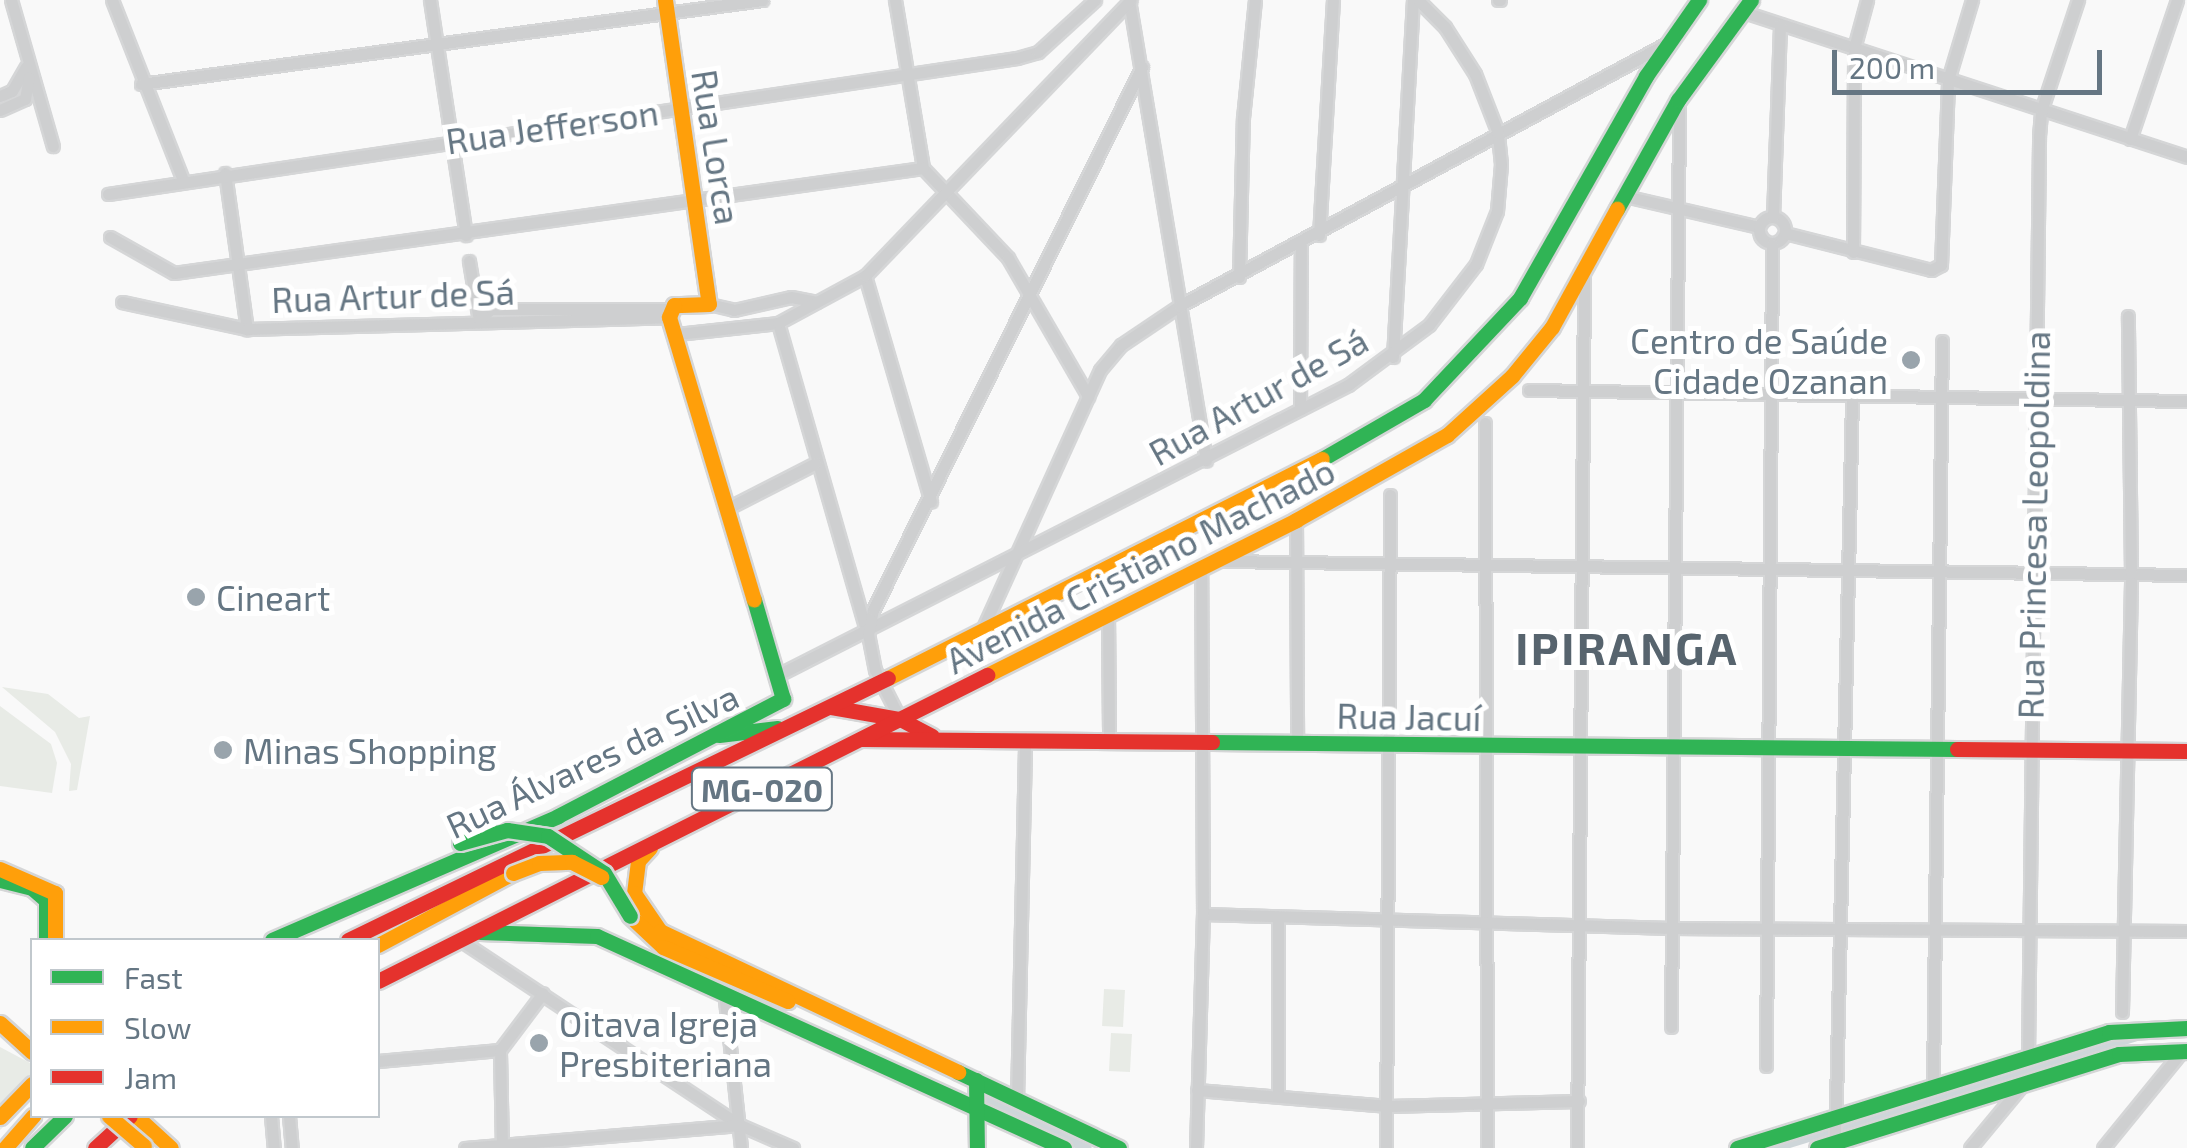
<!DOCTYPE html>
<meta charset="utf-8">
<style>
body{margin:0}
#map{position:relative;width:2187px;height:1148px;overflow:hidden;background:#f9f9f9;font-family:"Exo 2",sans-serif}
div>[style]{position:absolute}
.green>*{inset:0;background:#e8ebe6;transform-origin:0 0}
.canal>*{height:10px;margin:-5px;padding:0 5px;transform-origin:5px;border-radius:5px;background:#ced6d9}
.roads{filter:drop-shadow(2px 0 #d5d6d7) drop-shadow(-2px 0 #d5d6d7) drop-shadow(0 2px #d5d6d7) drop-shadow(0 -2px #d5d6d7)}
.street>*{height:11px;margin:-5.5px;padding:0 5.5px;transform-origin:5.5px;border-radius:5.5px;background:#cecfd0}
.street>.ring{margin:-5.5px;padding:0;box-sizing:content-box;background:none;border:11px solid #cecfd0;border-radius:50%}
.fast>*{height:15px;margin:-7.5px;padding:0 7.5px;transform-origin:7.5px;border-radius:7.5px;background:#30b455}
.slow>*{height:15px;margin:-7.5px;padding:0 7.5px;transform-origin:7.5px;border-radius:7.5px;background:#ff9f0a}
.jam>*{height:15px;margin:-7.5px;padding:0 7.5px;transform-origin:7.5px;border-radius:7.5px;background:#e5322d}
.bridges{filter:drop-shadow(2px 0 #d5d6d7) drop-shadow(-2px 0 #d5d6d7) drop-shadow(0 2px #d5d6d7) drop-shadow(0 -2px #d5d6d7)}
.fast-bridge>*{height:15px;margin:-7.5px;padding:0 7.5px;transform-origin:7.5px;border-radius:7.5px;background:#30b455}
.slow-bridge>*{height:15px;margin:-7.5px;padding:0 7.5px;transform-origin:7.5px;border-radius:7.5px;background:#ff9f0a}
.dots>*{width:28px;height:28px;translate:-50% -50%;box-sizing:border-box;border:5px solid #fff;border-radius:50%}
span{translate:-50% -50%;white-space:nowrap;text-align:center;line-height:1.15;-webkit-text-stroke:10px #fff;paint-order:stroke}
.shield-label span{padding:2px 8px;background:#fff;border:2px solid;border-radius:8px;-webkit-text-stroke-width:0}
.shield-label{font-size:32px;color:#657683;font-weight:700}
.street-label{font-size:35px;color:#657683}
.poi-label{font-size:35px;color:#657683}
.right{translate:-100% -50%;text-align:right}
.left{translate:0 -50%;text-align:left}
.district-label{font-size:45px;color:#57646e;font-weight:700;letter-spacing:2.5px}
.legend{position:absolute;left:30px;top:938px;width:350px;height:180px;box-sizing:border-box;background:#fff;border:2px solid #c1c8cd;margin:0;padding:12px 18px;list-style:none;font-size:30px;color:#657683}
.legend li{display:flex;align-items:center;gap:20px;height:50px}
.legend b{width:50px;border:2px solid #c1c8cd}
.scale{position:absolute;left:1832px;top:50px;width:270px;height:45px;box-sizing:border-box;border:5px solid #657683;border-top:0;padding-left:12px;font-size:30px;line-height:35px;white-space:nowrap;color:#657683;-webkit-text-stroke:8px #fff;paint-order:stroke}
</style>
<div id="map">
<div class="green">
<i style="clip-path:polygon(2px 687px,48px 694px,79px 718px,90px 716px,77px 790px,69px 791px,71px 764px,55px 732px)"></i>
<i style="clip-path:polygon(0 706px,51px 744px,57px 763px,52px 793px,0 786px)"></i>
<i style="left:1104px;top:989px;width:21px;height:37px;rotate:3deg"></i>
<i style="left:1111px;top:1033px;width:21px;height:38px;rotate:3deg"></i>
<i style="clip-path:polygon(0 1047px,32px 1064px,32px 1099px,0 1130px)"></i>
</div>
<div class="canal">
<i style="left:986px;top:1101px;width:111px;rotate:25deg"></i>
<i style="left:1773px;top:1148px;width:380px;rotate:-17.1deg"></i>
</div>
<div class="roads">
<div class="street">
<i style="left:11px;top:0;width:152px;rotate:74deg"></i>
<i style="left:112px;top:0;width:193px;rotate:68.5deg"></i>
<i style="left:430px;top:0;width:238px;rotate:81.3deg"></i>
<i style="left:895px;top:0;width:170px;rotate:80.5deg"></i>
<i style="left:923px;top:168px;width:124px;rotate:46.6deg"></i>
<i style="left:1008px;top:258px;width:160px;rotate:59.9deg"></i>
<i style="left:1129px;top:0;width:467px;rotate:80.5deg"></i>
<i style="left:1498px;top:0;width:2px"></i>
<i style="left:1741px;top:11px;width:469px;rotate:18.1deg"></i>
<i style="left:141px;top:84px;width:627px;rotate:-7.7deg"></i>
<i style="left:0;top:96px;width:13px;rotate:-23deg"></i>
<i style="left:12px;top:91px;width:28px;rotate:-60deg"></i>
<i style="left:0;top:110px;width:27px;rotate:-24deg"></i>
<i style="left:25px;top:99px;width:22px;rotate:-80deg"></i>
<i style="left:2130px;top:139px;width:147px;rotate:-71.3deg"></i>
<i style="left:225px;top:173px;width:158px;rotate:82deg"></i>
<i style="left:108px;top:194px;width:919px;rotate:-8.51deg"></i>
<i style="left:1017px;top:58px;width:22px;rotate:-16deg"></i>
<i style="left:1038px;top:52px;width:77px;rotate:-42.4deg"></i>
<i style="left:1629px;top:197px;width:133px;rotate:13deg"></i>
<i class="ring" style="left:1759px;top:217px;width:15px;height:15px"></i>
<i style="left:1773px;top:217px;width:193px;rotate:-87.9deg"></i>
<i style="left:1785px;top:233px;width:151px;rotate:14.2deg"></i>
<i style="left:1931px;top:270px;width:11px;rotate:-27deg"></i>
<i style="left:1941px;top:265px;width:185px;rotate:-87.8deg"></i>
<i style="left:1948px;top:80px;width:84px;rotate:-73.3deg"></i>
<i style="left:1319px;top:235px;width:235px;rotate:-86.6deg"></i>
<i style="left:110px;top:237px;width:73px;rotate:29.4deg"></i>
<i style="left:174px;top:273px;width:756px;rotate:-7.98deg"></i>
<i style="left:1853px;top:252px;width:204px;rotate:-89.7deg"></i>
<i style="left:1854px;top:48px;width:50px;rotate:-74.8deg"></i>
<i style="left:469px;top:261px;width:61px;rotate:80.5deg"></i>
<i style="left:865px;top:276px;width:235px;rotate:73.7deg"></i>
<i style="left:1239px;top:277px;width:159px;rotate:-88.6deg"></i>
<i style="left:1243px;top:118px;width:119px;rotate:-84.2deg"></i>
<i style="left:122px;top:302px;width:128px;rotate:12.2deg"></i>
<i style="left:247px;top:329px;width:422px;rotate:-1.6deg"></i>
<i style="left:709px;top:304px;width:26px;rotate:13deg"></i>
<i style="left:734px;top:310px;width:58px;rotate:-12.8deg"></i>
<i style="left:791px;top:297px;width:26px;rotate:11deg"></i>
<i style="left:479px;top:319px;width:16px;rotate:-40deg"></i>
<i style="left:491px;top:309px;width:178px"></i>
<i style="left:778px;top:323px;width:319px;rotate:74deg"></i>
<i style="left:677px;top:334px;width:102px;rotate:-6.2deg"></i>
<i style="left:778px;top:323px;width:99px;rotate:-28.4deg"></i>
<i style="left:865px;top:276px;width:383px;rotate:-46.1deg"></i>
<i style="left:1393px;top:357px;width:358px;rotate:-86.8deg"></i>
<i style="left:1529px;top:390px;width:658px;rotate:0.96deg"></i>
<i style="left:1300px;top:409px;width:164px;rotate:-89.7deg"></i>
<i style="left:1485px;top:423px;width:725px;rotate:89.84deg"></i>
<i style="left:726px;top:509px;width:101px;rotate:-27.1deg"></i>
<i style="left:1296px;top:520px;width:225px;rotate:89.7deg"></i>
<i style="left:1221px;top:561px;width:966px;rotate:0.83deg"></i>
<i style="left:1108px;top:615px;width:126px;rotate:89.5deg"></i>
<i style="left:983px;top:628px;width:283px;rotate:-65.6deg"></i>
<i style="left:1100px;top:370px;width:33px;rotate:-50deg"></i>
<i style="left:1121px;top:345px;width:70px;rotate:-33.9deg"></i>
<i style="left:1179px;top:306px;width:551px;rotate:-28.29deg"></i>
<i style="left:778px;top:675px;width:640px;rotate:-26.97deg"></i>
<i style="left:1348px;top:385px;width:101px;rotate:-36.5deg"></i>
<i style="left:1429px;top:325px;width:77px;rotate:-52.4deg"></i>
<i style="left:1476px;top:264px;width:57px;rotate:-68.4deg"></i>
<i style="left:1497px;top:211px;width:47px;rotate:-85.1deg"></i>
<i style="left:1501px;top:164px;width:31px;rotate:-96deg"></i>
<i style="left:1498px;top:133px;width:63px;rotate:-111.3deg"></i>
<i style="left:1475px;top:74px;width:56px;rotate:-122.6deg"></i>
<i style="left:1445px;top:27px;width:38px;rotate:-135deg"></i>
<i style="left:900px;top:719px;width:55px;rotate:-117deg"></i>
<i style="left:875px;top:670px;width:36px;rotate:-101deg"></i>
<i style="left:868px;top:635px;width:25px;rotate:-79deg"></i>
<i style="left:873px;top:610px;width:606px;rotate:-63.65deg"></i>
<i style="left:1203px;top:914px;width:469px;rotate:1.7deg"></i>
<i style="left:1672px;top:928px;width:515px;rotate:0.33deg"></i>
<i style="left:1278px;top:918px;width:175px;rotate:90deg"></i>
<i style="left:460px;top:940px;width:336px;rotate:33.5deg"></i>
<i style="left:740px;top:1125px;width:58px;rotate:23.5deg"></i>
<i style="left:724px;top:991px;width:158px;rotate:83.8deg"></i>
<i style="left:2122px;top:1012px;width:439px;rotate:-88.8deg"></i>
<i style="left:2131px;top:573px;width:257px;rotate:-90.7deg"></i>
<i style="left:1671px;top:1027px;width:920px;rotate:-89.5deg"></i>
<i style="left:2028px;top:1056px;width:920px;rotate:-89.31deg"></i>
<i style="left:2039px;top:136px;width:25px;rotate:-85deg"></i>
<i style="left:2041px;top:111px;width:117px;rotate:-71.6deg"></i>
<i style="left:378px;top:1061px;width:122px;rotate:-5.2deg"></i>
<i style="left:1766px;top:1066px;width:822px;rotate:-89.58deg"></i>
<i style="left:1933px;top:1085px;width:744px;rotate:-89.31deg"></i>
<i style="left:1197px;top:1090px;width:192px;rotate:4.8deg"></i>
<i style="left:1388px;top:1106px;width:191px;rotate:-1.5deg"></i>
<i style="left:1017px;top:1100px;width:361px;rotate:-88.7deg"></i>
<i style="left:271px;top:1116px;width:32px;rotate:85deg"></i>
<i style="left:289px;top:1116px;width:32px;rotate:85deg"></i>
<i style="left:1835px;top:1147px;width:750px;rotate:-88.7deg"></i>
<i style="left:465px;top:1148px;width:276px;rotate:-4.8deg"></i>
<i style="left:502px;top:1148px;width:98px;rotate:-91.2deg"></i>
<i style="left:500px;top:1050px;width:71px;rotate:-53deg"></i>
<i style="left:1196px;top:1148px;width:234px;rotate:-88.3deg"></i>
<i style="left:1203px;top:914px;width:347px;rotate:-90.3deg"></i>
<i style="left:1386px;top:1148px;width:653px;rotate:-89.65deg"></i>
<i style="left:1577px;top:1148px;width:871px;rotate:-89.54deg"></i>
<i style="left:1970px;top:1148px;width:85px;rotate:-50.3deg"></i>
<i style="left:2103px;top:1148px;width:127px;rotate:-50.8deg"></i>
</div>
<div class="fast">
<i style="left:1617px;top:209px;width:125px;rotate:-60.8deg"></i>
<i style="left:1678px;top:100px;width:124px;rotate:-53.9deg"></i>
<i style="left:1322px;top:459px;width:118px;rotate:-30deg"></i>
<i style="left:1424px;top:400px;width:140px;rotate:-46.7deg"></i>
<i style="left:1520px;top:298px;width:255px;rotate:-60.4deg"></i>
<i style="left:1646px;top:76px;width:93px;rotate:-55.1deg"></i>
<i style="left:719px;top:735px;width:59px;rotate:-6.8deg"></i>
<i style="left:1212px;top:742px;width:745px;rotate:0.54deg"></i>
<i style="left:0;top:880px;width:33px;rotate:14deg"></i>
<i style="left:32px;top:888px;width:18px;rotate:41deg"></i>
<i style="left:46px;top:900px;width:40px;rotate:90deg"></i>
<i style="left:480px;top:932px;width:117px;rotate:2deg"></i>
<i style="left:597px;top:936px;width:513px;rotate:24.42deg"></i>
<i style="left:272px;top:940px;width:312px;rotate:-23.4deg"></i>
<i style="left:558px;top:816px;width:254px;rotate:-27.5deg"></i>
<i style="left:783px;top:699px;width:103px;rotate:-106.3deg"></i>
<i style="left:958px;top:1072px;width:178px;rotate:25.3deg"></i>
<i style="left:976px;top:1080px;width:68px;rotate:89.2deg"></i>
<i style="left:32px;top:1148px;width:46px;rotate:-44.1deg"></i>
<i style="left:1737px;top:1148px;width:390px;rotate:-17.3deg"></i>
<i style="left:2109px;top:1032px;width:78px;rotate:-2.9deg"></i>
<i style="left:1817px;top:1148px;width:316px;rotate:-17.3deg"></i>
<i style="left:2119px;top:1054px;width:68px;rotate:-2.5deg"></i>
</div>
<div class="slow">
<i style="left:665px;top:0;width:307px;rotate:81.8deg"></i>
<i style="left:709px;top:304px;width:35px;rotate:178deg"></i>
<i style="left:674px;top:305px;width:13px;rotate:113deg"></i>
<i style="left:669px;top:317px;width:295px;rotate:73.3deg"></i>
<i style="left:987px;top:675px;width:346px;rotate:-26.6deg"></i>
<i style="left:1296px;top:520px;width:173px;rotate:-29.4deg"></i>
<i style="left:1447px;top:435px;width:88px;rotate:-42.2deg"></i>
<i style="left:1512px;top:376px;width:63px;rotate:-50.8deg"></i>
<i style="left:1552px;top:327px;width:135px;rotate:-61.2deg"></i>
<i style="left:888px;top:678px;width:486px;rotate:-26.8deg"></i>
<i style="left:650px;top:848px;width:18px;rotate:133deg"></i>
<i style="left:638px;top:861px;width:32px;rotate:97deg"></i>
<i style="left:634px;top:893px;width:46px;rotate:55.6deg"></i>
<i style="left:660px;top:931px;width:330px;rotate:25.3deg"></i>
<i style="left:0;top:869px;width:60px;rotate:23.6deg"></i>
<i style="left:55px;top:893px;width:44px;rotate:90deg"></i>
<i style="left:630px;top:916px;width:45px;rotate:43.2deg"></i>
<i style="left:663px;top:947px;width:136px;rotate:23.4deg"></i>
<i style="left:378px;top:945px;width:153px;rotate:-28.1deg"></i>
<i style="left:0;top:1023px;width:43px;rotate:42.2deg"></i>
<i style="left:136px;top:1116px;width:47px;rotate:42.4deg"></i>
<i style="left:0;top:1117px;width:46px;rotate:-45.9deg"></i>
<i style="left:5px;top:1148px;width:43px;rotate:-48.8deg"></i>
</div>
<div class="jam">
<i style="left:831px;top:707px;width:70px;rotate:9.9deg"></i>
<i style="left:900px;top:719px;width:36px;rotate:28deg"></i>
<i style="left:861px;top:739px;width:351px;rotate:0.5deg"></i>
<i style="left:1957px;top:749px;width:230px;rotate:0.5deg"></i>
<i style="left:348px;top:940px;width:600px;rotate:-25.88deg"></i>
<i style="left:378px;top:981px;width:682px;rotate:-26.68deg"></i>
<i style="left:95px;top:1148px;width:47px;rotate:-42.4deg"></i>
</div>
</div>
<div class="bridges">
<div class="fast-bridge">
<i style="left:460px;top:843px;width:49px;rotate:-15.5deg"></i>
<i style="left:507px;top:830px;width:41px;rotate:8.3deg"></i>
<i style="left:548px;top:836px;width:67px;rotate:33.5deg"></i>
<i style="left:604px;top:873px;width:50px;rotate:58.8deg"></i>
</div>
<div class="slow-bridge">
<i style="left:513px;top:873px;width:28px;rotate:-21deg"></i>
<i style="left:539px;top:863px;width:33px;rotate:-2deg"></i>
<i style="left:572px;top:862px;width:33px;rotate:27deg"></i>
<i style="left:109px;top:1116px;width:46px;rotate:40.6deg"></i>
</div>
</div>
<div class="dots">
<i style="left:1911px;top:360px;background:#99a4ac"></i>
<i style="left:196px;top:597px;background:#99a4ac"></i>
<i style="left:223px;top:750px;background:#99a4ac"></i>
<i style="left:539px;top:1043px;background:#99a4ac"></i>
</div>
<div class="shield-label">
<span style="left:762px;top:789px">MG-020</span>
</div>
<div class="street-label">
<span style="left:552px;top:126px;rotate:-8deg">Rua Jefferson</span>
<span style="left:717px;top:147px;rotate:81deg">Rua Lorca</span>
<span style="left:393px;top:295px;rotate:-2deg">Rua Artur de Sá</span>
<span style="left:1258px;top:396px;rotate:-29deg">Rua Artur de Sá</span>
<span style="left:2033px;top:525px;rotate:-89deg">Rua Princesa Leopoldina</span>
<span style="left:1140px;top:565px;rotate:-27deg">Avenida Cristiano Machado</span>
<span style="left:1409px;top:716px;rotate:1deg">Rua Jacuí</span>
<span style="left:592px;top:760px;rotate:-25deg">Rua Álvares da Silva</span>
</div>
<div class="poi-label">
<span class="right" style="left:1888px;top:360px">Centro de Saúde<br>Cidade Ozanan</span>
<span class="left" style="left:216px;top:597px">Cineart</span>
<span class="left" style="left:243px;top:750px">Minas Shopping</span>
<span class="left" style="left:559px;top:1043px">Oitava Igreja<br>Presbiteriana</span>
</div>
<div class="district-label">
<span style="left:1627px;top:648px">IPIRANGA</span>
</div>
<ul class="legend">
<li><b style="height:12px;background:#30b455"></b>Fast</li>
<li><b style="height:12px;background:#ff9f0a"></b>Slow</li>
<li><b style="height:12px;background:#e5322d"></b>Jam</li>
</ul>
<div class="scale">200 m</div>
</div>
